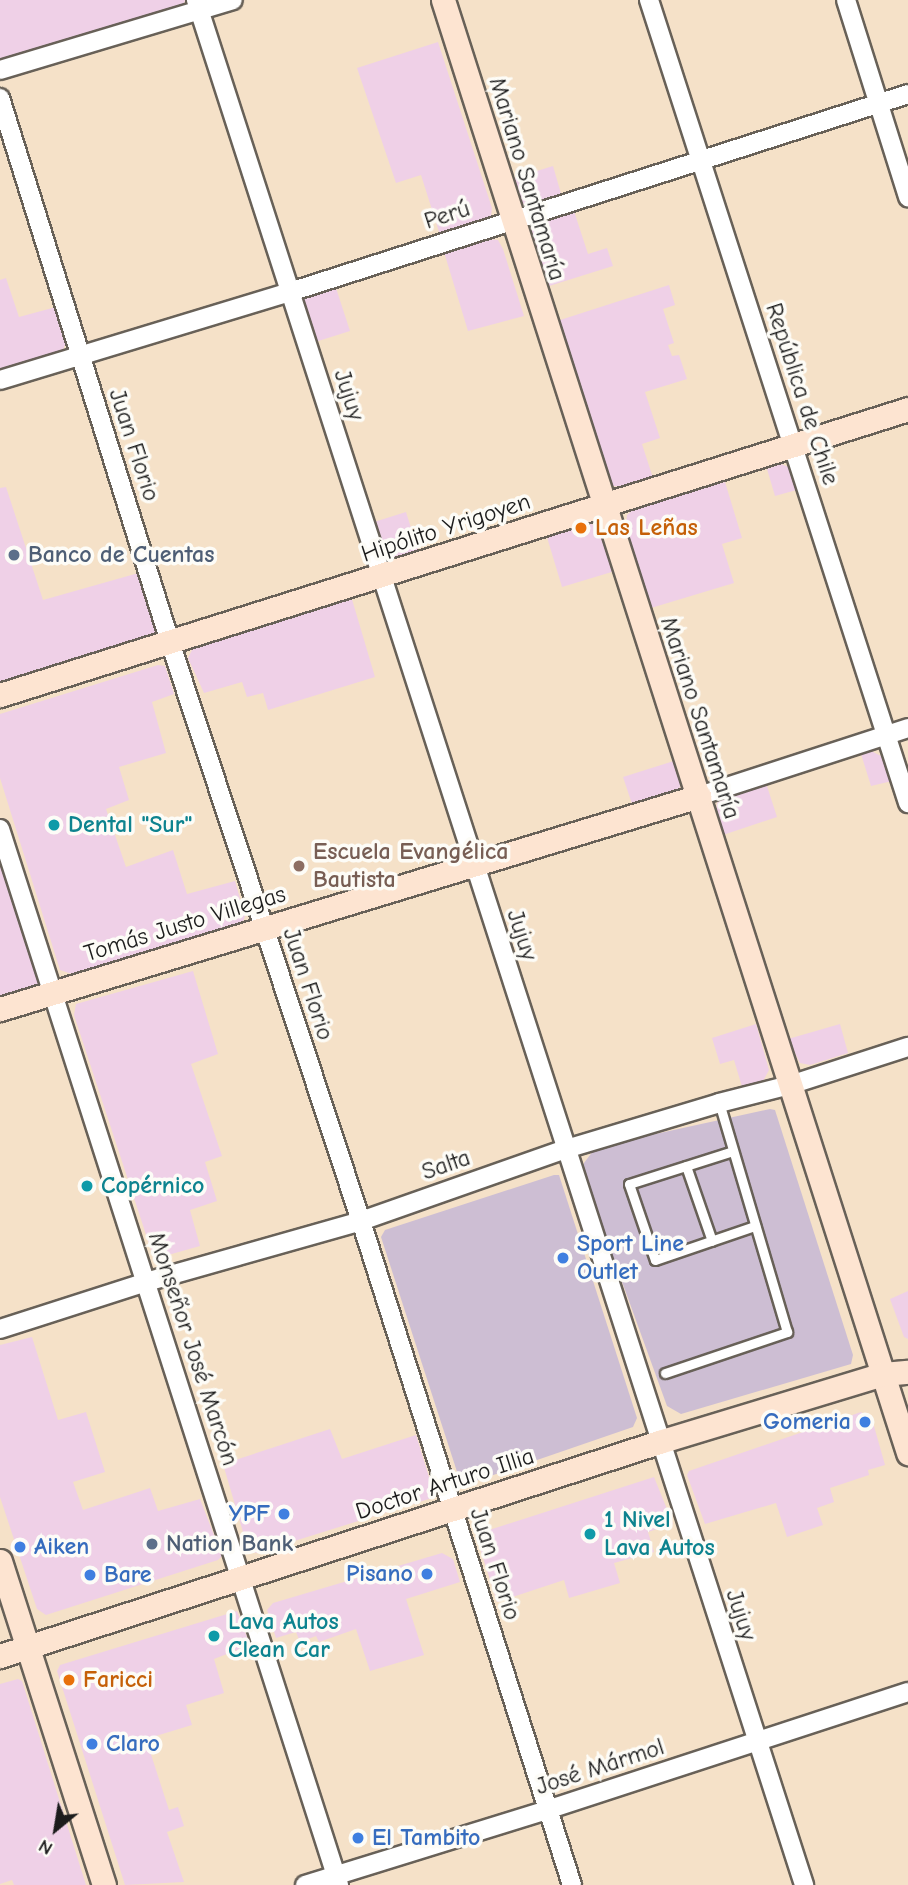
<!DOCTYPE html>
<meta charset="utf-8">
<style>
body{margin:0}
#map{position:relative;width:908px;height:1885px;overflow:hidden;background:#f5e1c8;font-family:"Comic Neue",sans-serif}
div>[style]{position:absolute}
.built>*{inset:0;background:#efd0e7}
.industrial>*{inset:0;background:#cdbed3}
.roads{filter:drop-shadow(2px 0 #686158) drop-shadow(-2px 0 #686158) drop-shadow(0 2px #686158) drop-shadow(0 -2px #686158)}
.lane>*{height:9px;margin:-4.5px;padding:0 4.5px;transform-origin:4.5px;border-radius:4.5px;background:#fff}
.street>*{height:18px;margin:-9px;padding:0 9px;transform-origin:9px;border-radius:9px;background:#fff}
.secondary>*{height:23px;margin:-11.5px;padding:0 11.5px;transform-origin:11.5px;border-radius:11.5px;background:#fde4d1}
.dots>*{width:19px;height:19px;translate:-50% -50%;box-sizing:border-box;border:4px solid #fdfcf7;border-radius:50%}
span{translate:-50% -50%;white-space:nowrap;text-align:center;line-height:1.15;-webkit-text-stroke:7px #fdfcf7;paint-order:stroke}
.street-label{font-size:24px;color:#1c1c1c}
.food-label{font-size:24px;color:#c56008;font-weight:700}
.left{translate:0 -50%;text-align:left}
.service-label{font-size:24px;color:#4e5e75;font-weight:700}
.culture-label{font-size:24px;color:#0d838f;font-weight:700}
.education-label{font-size:24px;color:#785e54;font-weight:700}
.shop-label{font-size:24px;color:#366cbe;font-weight:700}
.right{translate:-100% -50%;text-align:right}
.north{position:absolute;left:21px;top:1794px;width:70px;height:70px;-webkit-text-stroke:5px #fdfcf7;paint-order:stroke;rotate:210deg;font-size:19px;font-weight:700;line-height:28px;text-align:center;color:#1c1c1c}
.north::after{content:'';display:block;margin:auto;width:24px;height:32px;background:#1c1c1c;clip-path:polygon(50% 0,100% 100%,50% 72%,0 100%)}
</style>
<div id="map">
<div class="built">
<i style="clip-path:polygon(0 0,185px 0,183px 6px,3px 61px,0 61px)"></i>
<i style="clip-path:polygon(438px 42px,492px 208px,491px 216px,485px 222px,440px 235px,421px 175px,396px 183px,357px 68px)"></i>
<i style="clip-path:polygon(553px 166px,562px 197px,533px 205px,523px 204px,516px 196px,511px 179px)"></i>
<i style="clip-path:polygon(573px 208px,588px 254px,607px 248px,613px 266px,546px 287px,529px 236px,530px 225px,538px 219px)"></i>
<i style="clip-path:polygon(487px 239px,498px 240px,503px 249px,524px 316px,468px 331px,444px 252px)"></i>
<i style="clip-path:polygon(6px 278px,19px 317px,56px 307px,66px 342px,61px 355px,0 373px,0 280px)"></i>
<i style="clip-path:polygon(335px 285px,350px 331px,312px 343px,299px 300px,304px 294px)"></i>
<i style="clip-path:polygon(669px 285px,675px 305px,663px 309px,674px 343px,668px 345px,672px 356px,679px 355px,687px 379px,645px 392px,660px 438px,642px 444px,653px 478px,624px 487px,613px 486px,607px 478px,557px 321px)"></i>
<i style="clip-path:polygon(781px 464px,791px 468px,800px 489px,775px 496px,767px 469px)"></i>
<i style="clip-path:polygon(725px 482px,742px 538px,722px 544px,734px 583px,651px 608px,626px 526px,627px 515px,634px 509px)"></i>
<i style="clip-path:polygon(6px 487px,43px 600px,142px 572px,161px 636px,0 683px,0 488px)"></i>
<i style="clip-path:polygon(406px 512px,420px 556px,395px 562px,385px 555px,374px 522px)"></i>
<i style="clip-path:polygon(586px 522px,599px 527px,603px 534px,615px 571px,562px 587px,546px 534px)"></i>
<i style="clip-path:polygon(351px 596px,375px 677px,268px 710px,263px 693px,247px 697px,242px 682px,204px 693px,188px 658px,194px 646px)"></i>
<i style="clip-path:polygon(158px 665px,165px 666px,174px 694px,152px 702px,166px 753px,119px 767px,129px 800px,106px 809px,126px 867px,173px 850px,187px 894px,235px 881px,245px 916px,243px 922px,72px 974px,60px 970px,0 778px,0 714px)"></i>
<i style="clip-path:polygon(871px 751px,881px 756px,892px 781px,871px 786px,861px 754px)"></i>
<i style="clip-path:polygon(677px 760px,682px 778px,678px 793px,634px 810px,623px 777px)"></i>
<i style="clip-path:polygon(766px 783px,777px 817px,723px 835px,716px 813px,717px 803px,724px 797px)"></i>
<i style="clip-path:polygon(0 853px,40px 978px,38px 985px,0 997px)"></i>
<i style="clip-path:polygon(193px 971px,218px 1054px,191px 1064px,222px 1156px,205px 1162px,217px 1201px,190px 1210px,200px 1246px,154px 1259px,74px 1015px,76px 1004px)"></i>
<i style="clip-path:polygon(756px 1024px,769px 1070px,762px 1083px,743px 1090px,734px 1060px,720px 1064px,712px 1038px)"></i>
<i style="clip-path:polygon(840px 1024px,848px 1053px,810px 1065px,800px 1063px,788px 1039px)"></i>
<i style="clip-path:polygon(908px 1291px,908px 1339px,904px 1337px,890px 1299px)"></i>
<i style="clip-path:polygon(32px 1337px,58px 1420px,86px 1412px,105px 1472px,73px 1482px,83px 1510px,150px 1488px,158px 1511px,200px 1499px,222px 1556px,218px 1560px,46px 1615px,37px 1609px,0 1497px,0 1345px)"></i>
<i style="clip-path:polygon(861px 1412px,872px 1419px,885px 1465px,868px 1470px,869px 1475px,830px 1488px,834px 1502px,817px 1508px,823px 1525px,787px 1537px,776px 1503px,705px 1524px,687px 1475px,689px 1471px)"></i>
<i style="clip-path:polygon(330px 1429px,342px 1459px,416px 1435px,434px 1493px,432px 1498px,256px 1553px,248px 1549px,223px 1464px)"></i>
<i style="clip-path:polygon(654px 1477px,673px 1524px,648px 1532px,654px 1552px,614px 1563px,620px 1583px,569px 1598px,564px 1580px,497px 1602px,478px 1542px,486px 1531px)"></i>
<i style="clip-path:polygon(442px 1553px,453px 1559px,460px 1582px,406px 1599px,424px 1655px,370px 1671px,356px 1629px,319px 1642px,316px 1636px,300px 1642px,296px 1632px,276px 1638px,267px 1610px,273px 1603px)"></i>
<i style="clip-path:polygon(237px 1611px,250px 1645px,214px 1659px,224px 1693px,186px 1705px,192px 1725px,146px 1739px,169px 1810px,178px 1807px,184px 1826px,167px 1832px,184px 1882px,125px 1885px,57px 1671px,60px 1665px)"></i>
<i style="clip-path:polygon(18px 1679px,22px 1681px,86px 1885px,14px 1885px,12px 1880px,0 1884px,0 1684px)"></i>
</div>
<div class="industrial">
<i style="clip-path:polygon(770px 1109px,775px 1110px,853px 1355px,851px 1364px,681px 1414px,667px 1406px,583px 1174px,584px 1163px,596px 1147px)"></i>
<i style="clip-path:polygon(554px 1175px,559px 1175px,637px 1418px,633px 1427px,470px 1483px,460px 1481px,381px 1237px,385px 1230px)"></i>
</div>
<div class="roads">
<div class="lane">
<i style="left:733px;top:1151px;width:109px;rotate:162.4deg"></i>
<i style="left:629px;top:1184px;width:80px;rotate:71.1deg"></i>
<i style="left:655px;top:1260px;width:106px;rotate:-18.8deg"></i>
<i style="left:686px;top:1166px;width:79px;rotate:70.9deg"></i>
<i style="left:665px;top:1373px;width:129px;rotate:-18.6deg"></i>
<i style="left:787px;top:1332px;width:239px;rotate:-106.5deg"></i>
</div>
<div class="street">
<i style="left:196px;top:0;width:1981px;rotate:72.12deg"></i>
<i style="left:649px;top:0;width:844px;rotate:72.12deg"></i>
<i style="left:846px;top:0;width:207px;rotate:72.5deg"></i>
<i style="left:0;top:70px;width:243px;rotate:-16.7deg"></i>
<i style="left:0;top:98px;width:570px;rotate:72.65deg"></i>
<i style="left:170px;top:642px;width:610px;rotate:71.74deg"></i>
<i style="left:361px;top:1221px;width:697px;rotate:72.37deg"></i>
<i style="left:0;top:380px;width:303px;rotate:-16.9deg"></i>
<i style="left:290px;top:292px;width:649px;rotate:-17.76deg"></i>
<i style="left:699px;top:796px;width:220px;rotate:-18deg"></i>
<i style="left:0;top:829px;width:1109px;rotate:72.2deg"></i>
<i style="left:0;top:1329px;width:153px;rotate:-17.8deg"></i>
<i style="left:146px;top:1282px;width:223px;rotate:-15.8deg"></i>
<i style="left:361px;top:1221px;width:217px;rotate:-19.4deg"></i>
<i style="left:566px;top:1149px;width:160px;rotate:-16.7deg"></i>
<i style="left:719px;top:1103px;width:73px;rotate:-14.2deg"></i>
<i style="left:790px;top:1085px;width:124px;rotate:-17.9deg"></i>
<i style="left:305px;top:1885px;width:253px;rotate:-17.2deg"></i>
<i style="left:547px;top:1810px;width:380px;rotate:-18.1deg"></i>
</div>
<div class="secondary">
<i style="left:443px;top:0;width:1526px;rotate:72.25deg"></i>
<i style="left:0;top:695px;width:952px;rotate:-17.48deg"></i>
<i style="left:0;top:1009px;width:731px;rotate:-16.95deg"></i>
<i style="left:0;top:1561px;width:340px;rotate:72.2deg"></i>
<i style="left:0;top:1656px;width:693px;rotate:-17.99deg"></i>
<i style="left:659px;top:1442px;width:234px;rotate:-16.9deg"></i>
<i style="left:883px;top:1374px;width:25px;rotate:-5deg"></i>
</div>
</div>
<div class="dots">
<i style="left:581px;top:528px;background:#e8710a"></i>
<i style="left:14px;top:555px;background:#5c6f8a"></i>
<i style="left:54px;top:825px;background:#0f9aa8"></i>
<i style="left:299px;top:866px;background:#8d6e63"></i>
<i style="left:87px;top:1186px;background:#0f9aa8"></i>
<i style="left:563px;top:1258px;background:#3f7fe0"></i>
<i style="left:865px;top:1422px;background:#3f7fe0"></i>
<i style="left:284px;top:1514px;background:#3f7fe0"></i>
<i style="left:590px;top:1534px;background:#0f9aa8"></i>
<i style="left:152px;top:1544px;background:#5c6f8a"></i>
<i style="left:20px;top:1547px;background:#3f7fe0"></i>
<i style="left:427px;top:1574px;background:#3f7fe0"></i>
<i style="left:90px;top:1575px;background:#3f7fe0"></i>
<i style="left:214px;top:1636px;background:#0f9aa8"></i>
<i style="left:69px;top:1680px;background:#e8710a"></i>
<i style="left:92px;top:1744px;background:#3f7fe0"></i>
<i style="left:358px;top:1838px;background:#3f7fe0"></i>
</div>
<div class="street-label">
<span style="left:527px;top:179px;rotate:73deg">Mariano Santamaría</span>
<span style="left:447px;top:215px;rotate:-18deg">Perú</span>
<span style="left:802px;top:394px;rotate:72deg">República de Chile</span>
<span style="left:349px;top:395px;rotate:72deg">Jujuy</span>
<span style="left:134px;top:445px;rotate:72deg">Juan Florio</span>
<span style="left:446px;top:528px;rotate:-18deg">Hipólito Yrigoyen</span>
<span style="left:700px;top:718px;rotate:72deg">Mariano Santamaría</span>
<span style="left:185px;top:924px;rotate:-17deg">Tomás Justo Villegas</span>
<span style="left:522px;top:935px;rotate:72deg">Jujuy</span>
<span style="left:308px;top:984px;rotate:72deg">Juan Florio</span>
<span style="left:446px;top:1165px;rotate:-19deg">Salta</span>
<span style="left:193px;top:1349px;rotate:72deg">Monseñor José Marcón</span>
<span style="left:445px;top:1484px;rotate:-18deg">Doctor Arturo Illia</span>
<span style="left:495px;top:1564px;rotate:72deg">Juan Florio</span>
<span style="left:741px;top:1615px;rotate:72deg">Jujuy</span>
<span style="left:600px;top:1767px;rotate:-18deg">José Mármol</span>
</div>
<div class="food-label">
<span class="left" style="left:595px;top:528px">Las Leñas</span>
<span class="left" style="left:83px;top:1680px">Faricci</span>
</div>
<div class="service-label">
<span class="left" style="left:28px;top:555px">Banco de Cuentas</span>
<span class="left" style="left:166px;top:1544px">Nation Bank</span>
</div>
<div class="culture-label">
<span class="left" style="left:68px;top:825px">Dental "Sur"</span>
<span class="left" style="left:101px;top:1186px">Copérnico</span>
<span class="left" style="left:604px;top:1534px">1 Nivel<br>Lava Autos</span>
<span class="left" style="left:228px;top:1636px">Lava Autos<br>Clean Car</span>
</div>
<div class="education-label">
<span class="left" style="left:313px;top:866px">Escuela Evangélica<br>Bautista</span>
</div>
<div class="shop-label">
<span class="left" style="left:577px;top:1258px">Sport Line<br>Outlet</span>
<span class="right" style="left:851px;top:1422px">Gomeria</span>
<span class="right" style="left:270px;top:1514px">YPF</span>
<span class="left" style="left:34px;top:1547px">Aiken</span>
<span class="right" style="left:413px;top:1574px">Pisano</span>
<span class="left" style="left:104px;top:1575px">Bare</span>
<span class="left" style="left:106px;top:1744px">Claro</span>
<span class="left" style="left:372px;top:1838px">El Tambito</span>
</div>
<div class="north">N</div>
</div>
